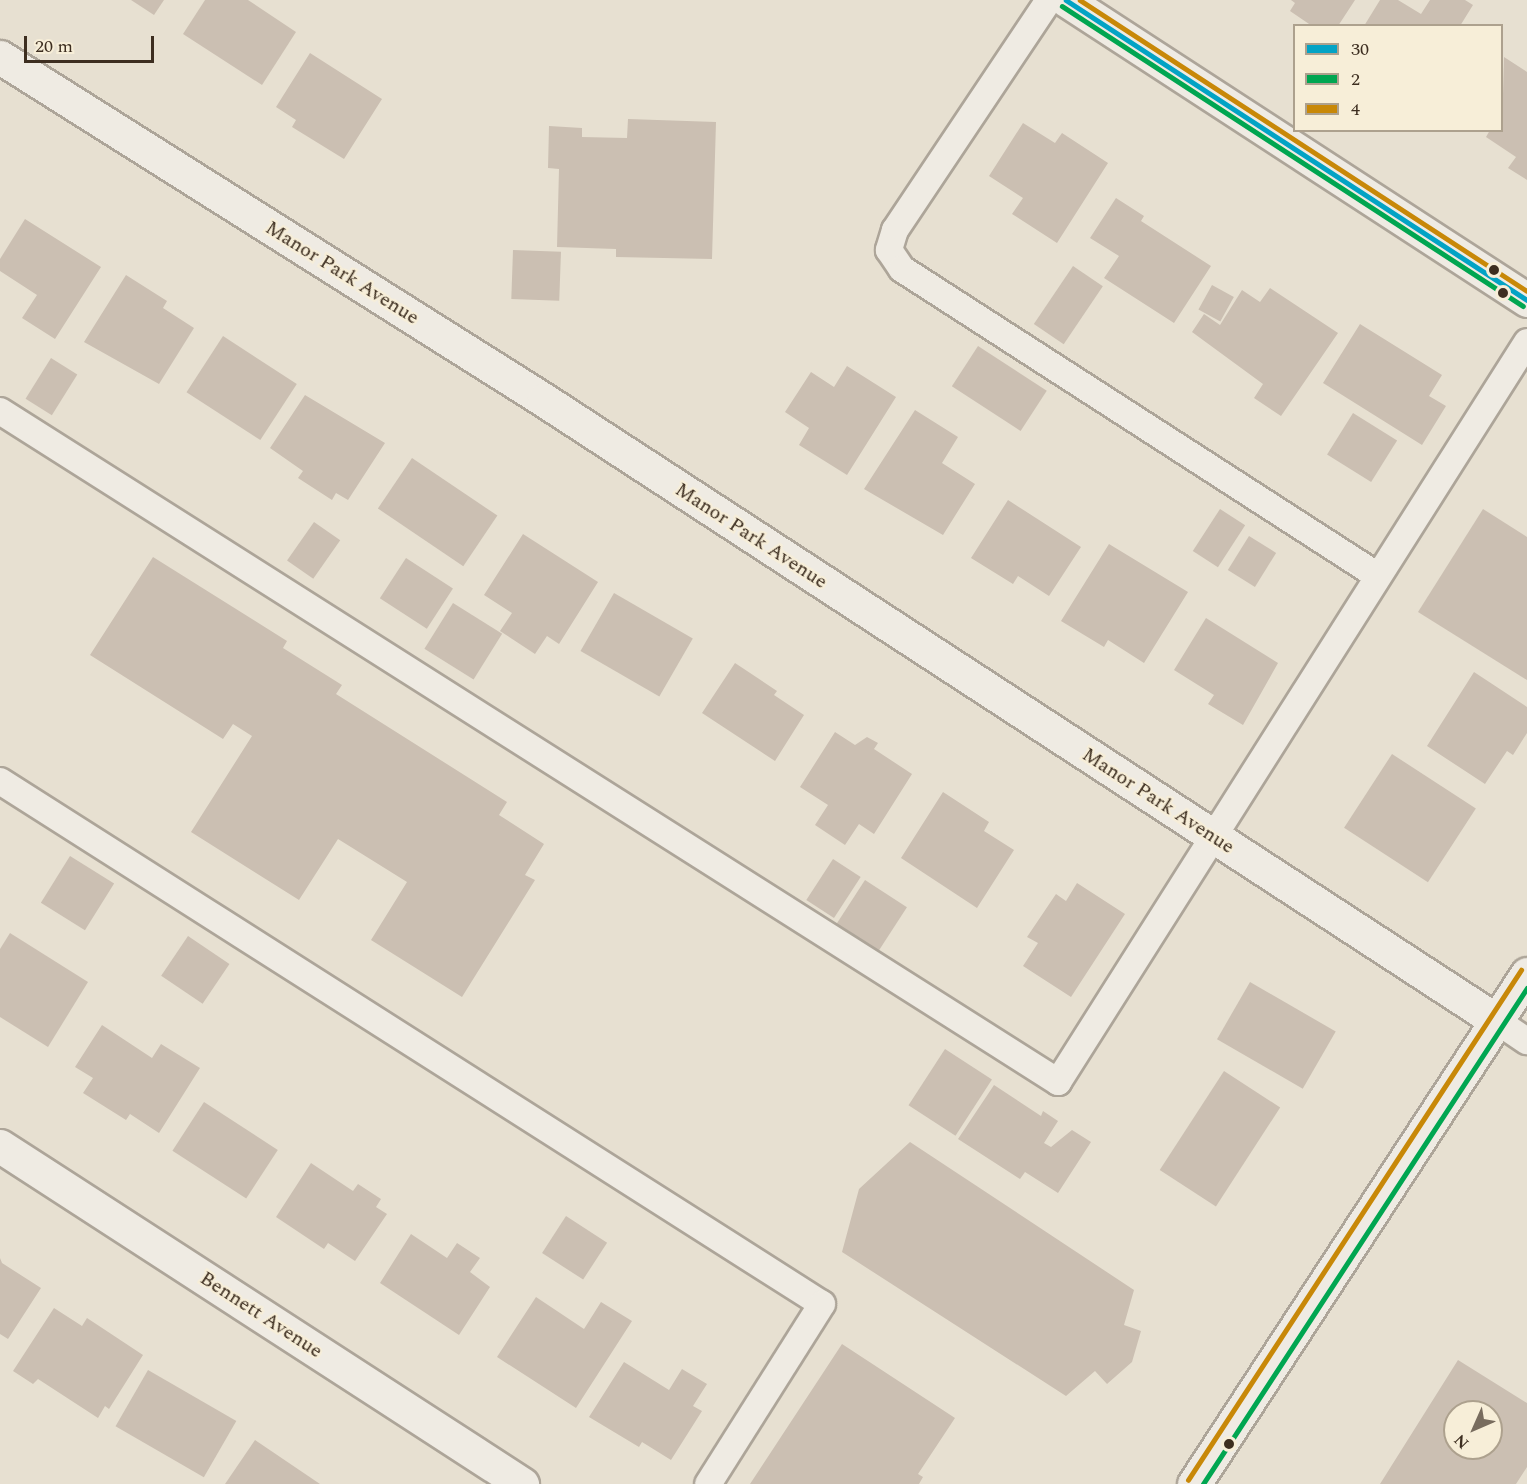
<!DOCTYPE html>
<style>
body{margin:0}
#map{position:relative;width:1527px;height:1484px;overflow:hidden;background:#e7e0d1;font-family:Spectral,serif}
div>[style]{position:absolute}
.building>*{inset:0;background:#cbbfb2;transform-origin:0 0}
.roads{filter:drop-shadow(2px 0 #ada599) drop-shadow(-2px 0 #ada599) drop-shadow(0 2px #ada599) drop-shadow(0 -2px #ada599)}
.service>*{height:26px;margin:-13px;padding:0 13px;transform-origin:13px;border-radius:13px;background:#efebe3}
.minor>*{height:33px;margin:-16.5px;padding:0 16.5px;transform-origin:16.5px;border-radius:16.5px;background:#efebe3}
.tertiary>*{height:33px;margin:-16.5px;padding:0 16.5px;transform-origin:16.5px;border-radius:16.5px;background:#efebe3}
.secondary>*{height:33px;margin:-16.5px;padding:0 16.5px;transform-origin:16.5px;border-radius:16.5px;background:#efebe3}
.bus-1>*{height:4.5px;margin:-2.25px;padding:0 2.25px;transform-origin:2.25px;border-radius:2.25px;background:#03a3c5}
.bus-2>*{height:4.5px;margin:-2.25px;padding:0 2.25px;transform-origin:2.25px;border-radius:2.25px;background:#00a651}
.bus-3>*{height:4.5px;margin:-2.25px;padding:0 2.25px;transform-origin:2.25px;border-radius:2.25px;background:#c88808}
.dots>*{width:16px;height:16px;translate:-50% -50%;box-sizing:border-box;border:3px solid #f7eed8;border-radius:50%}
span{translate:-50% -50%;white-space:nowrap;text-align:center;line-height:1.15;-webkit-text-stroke:4.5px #f7eed8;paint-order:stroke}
.street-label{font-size:20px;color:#3d2e20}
.legend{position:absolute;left:1293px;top:24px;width:210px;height:108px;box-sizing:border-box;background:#f7eed8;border:2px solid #ada18e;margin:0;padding:8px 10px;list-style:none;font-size:18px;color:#3d2e20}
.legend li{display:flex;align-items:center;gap:12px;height:30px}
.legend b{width:30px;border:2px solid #ada18e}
.north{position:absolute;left:1443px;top:1400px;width:60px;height:60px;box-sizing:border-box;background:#f7eed8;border:2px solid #ada18e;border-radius:50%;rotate:225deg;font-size:16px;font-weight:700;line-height:24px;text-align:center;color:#3d2e20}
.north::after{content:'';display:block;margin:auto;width:21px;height:27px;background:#786c5e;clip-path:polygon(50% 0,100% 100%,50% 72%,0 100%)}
.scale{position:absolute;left:24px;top:36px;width:130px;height:27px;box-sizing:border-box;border:3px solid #3d2e20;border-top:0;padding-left:8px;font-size:18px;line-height:21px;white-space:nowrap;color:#3d2e20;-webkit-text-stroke:4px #f7eed8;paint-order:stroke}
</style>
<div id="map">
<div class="building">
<i style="clip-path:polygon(131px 0,164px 0,154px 15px)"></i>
<i style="clip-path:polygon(205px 0,248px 0,296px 32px,262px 85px,183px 34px)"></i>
<i style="clip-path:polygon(1291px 0,1355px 0,1338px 26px,1312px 26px,1290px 11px,1295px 3px)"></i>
<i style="clip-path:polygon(1380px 0,1398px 0,1421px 14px,1430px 0,1465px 0,1473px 5px,1460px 26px,1364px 26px)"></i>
<i style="clip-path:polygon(310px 53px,382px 99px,344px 159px,292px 127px,296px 120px,276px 107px)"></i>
<i style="clip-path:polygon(1504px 57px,1527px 72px,1527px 180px,1508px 168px,1516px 157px,1486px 137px,1490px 130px,1502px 130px)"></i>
<i style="clip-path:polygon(628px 119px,716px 122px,712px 259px,616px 257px,616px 249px,557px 247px,559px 169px,548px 168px,549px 126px,582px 128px,582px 137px,627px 138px)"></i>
<i style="clip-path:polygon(1023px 123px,1055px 143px,1062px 133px,1108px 163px,1057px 243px,1012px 214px,1023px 198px,989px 176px)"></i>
<i style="clip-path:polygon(1116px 198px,1144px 216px,1141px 221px,1211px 266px,1174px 323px,1104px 278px,1119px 256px,1090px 238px)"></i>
<i style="clip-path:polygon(25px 219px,101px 267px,55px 339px,22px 318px,37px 295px,0 271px,0 259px)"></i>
<i style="left:513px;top:250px;width:48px;height:49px;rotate:2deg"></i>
<i style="left:1073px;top:266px;width:36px;height:70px;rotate:34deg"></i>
<i style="clip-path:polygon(126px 275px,167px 301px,163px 308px,194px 328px,159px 384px,84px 342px)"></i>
<i style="left:1212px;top:285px;width:25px;height:28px;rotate:29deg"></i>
<i style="clip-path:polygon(1270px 288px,1338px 333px,1281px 416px,1254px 398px,1263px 384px,1192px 332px,1204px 314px,1220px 325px,1242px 290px,1260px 302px)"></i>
<i style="clip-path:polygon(1360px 324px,1442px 375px,1429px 396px,1446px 406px,1422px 445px,1323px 383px)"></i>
<i style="left:223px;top:336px;width:88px;height:67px;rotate:33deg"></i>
<i style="left:978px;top:346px;width:82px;height:48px;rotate:33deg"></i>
<i style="left:51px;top:358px;width:31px;height:48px;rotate:32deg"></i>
<i style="clip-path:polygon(847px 366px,896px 397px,847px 475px,799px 445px,809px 428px,785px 412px,811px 372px,834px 387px)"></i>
<i style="clip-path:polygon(305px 395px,385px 443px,348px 500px,336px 493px,332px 500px,298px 478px,303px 471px,270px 448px)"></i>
<i style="clip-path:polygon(915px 410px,958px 437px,942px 463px,975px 484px,943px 535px,864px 489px)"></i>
<i style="left:1353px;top:413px;width:52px;height:49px;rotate:32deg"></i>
<i style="left:412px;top:458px;width:103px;height:61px;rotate:34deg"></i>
<i style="clip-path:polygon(1008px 500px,1081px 547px,1049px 596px,1018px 576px,1013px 584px,971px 558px)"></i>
<i style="left:1220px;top:509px;width:30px;height:50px;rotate:33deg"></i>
<i style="clip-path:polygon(1483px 509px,1527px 537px,1527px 680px,1418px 612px)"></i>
<i style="left:314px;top:522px;width:32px;height:47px;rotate:35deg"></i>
<i style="clip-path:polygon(523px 534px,598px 582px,559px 644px,547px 636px,535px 654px,500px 631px,512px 613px,484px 595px)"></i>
<i style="left:1249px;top:536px;width:32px;height:40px;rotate:32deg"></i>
<i style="clip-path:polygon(1109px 544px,1188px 592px,1144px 663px,1108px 640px,1104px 647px,1061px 621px)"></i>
<i style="clip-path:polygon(153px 557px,287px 641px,283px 648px,342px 685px,336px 694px,507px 802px,499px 815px,544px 844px,525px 875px,535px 880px,462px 997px,371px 940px,407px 882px,338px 839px,299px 900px,191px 832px,252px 736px,233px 724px,223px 739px,90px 655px)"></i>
<i style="left:406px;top:558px;width:56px;height:48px;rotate:33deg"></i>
<i style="left:614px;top:593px;width:91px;height:67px;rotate:30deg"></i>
<i style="left:453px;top:603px;width:58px;height:54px;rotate:32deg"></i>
<i style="clip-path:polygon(1206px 618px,1278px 663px,1243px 725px,1208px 704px,1214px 695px,1174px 670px)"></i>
<i style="clip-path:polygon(735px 663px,777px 691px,774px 695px,804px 715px,775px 761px,702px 713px)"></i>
<i style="clip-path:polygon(1474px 672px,1527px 707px,1527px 733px,1513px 755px,1507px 751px,1485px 784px,1427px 746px)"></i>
<i style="clip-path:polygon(835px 732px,855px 745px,867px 737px,878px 743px,874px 749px,912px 774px,874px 834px,859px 824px,845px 845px,815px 825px,828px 805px,800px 787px)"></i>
<i style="left:1392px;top:754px;width:100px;height:88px;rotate:33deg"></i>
<i style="clip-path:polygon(943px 792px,989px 822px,984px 831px,1014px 850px,977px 908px,901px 858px)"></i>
<i style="left:70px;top:856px;width:52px;height:55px;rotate:32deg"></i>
<i style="left:833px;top:859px;width:33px;height:49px;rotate:33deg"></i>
<i style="left:865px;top:880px;width:50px;height:53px;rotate:33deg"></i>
<i style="clip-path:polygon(1077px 883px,1125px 914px,1071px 997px,1023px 966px,1038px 943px,1027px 937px,1056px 894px,1066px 901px)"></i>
<i style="clip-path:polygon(10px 933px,88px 982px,48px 1047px,0 1017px,0 949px)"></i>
<i style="left:188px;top:936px;width:50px;height:48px;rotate:34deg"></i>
<i style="left:1250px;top:982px;width:99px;height:66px;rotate:30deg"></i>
<i style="clip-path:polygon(102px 1025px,152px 1058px,161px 1044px,200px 1068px,159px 1133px,130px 1114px,126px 1120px,83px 1093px,93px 1078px,75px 1067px)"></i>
<i style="left:945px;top:1049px;width:56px;height:67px;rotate:33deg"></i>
<i style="left:1224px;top:1071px;width:67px;height:118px;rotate:33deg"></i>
<i style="clip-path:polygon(994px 1085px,1041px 1116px,1043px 1111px,1058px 1121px,1044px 1143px,1051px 1147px,1072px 1130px,1091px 1142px,1058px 1193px,1025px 1172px,1020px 1179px,958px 1139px)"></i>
<i style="left:204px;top:1102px;width:88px;height:58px;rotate:33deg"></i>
<i style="clip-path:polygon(910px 1142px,1134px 1290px,1124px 1325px,1141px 1331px,1132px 1362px,1107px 1384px,1095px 1371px,1066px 1396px,842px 1252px,859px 1189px)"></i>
<i style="clip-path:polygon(311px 1163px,353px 1191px,358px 1184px,381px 1199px,376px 1207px,387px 1214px,355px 1261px,328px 1243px,324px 1249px,276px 1217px)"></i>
<i style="left:566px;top:1216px;width:49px;height:44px;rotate:33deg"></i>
<i style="clip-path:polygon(411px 1234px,447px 1258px,457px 1243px,480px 1258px,470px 1272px,490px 1287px,459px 1335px,380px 1283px)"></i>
<i style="clip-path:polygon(0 1258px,2px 1263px,41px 1288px,8px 1339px,0 1334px)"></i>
<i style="clip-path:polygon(536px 1297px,584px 1329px,601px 1302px,632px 1321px,576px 1408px,497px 1357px)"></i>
<i style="clip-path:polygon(54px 1308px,82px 1326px,87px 1318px,143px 1355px,109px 1409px,105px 1406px,98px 1418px,38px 1379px,33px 1384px,13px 1371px)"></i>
<i style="clip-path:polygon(842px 1344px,955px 1418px,918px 1474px,923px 1477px,919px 1484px,750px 1484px)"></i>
<i style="clip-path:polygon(evenodd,1458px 1360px,1527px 1403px,1527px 1467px,1516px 1484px,1380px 1484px,1458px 1360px,1455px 1412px,1491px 1412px,1491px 1448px,1455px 1448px,1455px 1412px)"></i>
<i style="clip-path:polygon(624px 1362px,669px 1390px,682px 1369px,707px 1384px,693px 1406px,702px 1411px,671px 1460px,642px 1442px,639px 1447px,589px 1417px)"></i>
<i style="left:148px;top:1370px;width:102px;height:65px;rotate:30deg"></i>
<i style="clip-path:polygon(255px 1440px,320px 1484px,225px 1484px)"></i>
</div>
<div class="roads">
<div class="service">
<i style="left:1049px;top:0;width:277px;rotate:123.8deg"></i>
<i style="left:895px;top:230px;width:21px;rotate:107deg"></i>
<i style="left:889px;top:250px;width:23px;rotate:56deg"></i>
<i style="left:902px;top:269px;width:566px;rotate:32.82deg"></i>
<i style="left:0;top:411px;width:1253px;rotate:32.38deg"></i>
<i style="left:1058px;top:1082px;width:876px;rotate:-57.63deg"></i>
<i style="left:0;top:781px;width:974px;rotate:32.47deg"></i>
<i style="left:822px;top:1304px;width:213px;rotate:122.3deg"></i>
<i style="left:1497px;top:1021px;width:36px;rotate:34deg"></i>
</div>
<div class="minor">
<i style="left:0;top:57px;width:643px;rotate:32.23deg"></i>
<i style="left:544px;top:400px;width:1137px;rotate:33.09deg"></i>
<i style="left:0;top:1146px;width:622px;rotate:32.92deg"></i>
</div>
<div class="tertiary">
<i style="left:1066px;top:0;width:550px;rotate:33.05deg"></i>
</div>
<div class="secondary">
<i style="left:1194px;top:1484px;width:609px;rotate:-56.86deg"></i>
</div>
</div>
<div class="bus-1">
<i style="left:1066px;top:0;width:550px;rotate:33.05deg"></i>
</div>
<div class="bus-2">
<i style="left:1062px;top:6px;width:550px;rotate:33.05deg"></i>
<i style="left:1203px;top:1484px;width:592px;rotate:-56.85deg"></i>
</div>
<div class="bus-3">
<i style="left:1080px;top:0;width:533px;rotate:33.06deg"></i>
<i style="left:1188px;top:1480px;width:609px;rotate:-56.86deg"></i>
</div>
<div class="dots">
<i style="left:1494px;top:270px;background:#3d2e20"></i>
<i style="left:1503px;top:293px;background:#3d2e20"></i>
<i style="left:1229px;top:1444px;background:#3d2e20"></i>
</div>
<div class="street-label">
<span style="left:342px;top:273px;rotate:32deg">Manor Park Avenue</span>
<span style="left:751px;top:536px;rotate:33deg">Manor Park Avenue</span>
<span style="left:1158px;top:801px;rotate:33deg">Manor Park Avenue</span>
<span style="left:261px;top:1315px;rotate:33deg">Bennett Avenue</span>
</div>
<ul class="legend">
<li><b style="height:8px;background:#03a3c5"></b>30</li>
<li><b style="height:8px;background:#00a651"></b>2</li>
<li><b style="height:8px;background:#c88808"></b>4</li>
</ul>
<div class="north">N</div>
<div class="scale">20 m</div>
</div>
